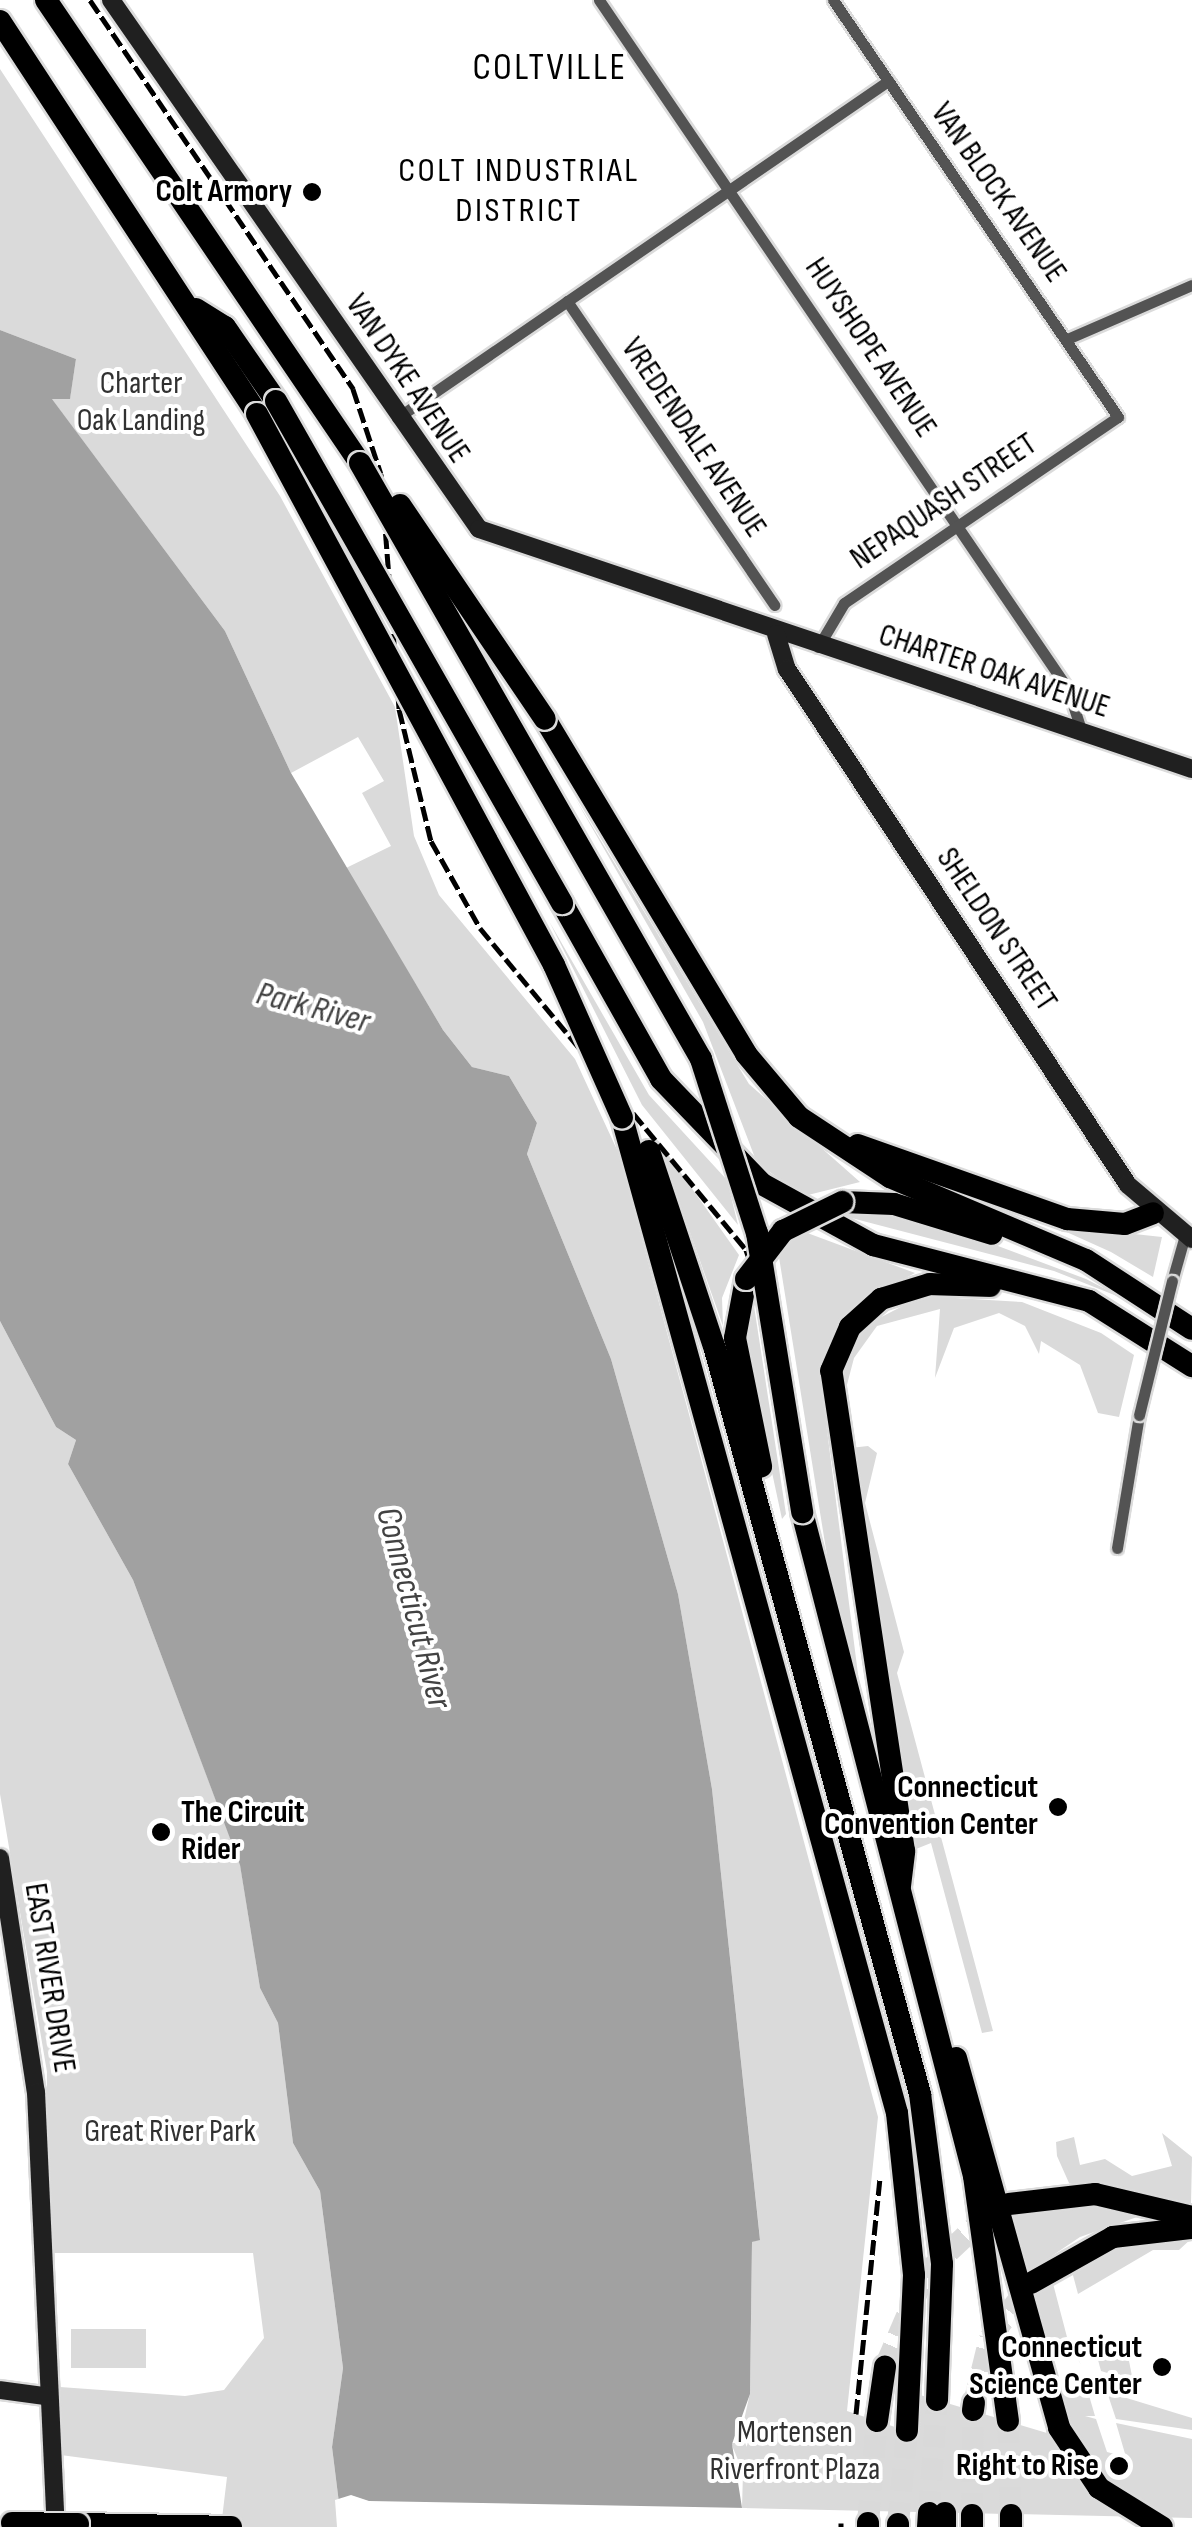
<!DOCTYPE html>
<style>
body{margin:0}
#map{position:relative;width:1192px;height:2527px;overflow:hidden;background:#fff;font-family:"Sofia Sans Condensed",sans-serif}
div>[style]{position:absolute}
.green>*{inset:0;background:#dadada;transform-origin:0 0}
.water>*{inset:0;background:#a1a1a1}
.pier>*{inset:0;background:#fff}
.highway-tunnel>*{height:22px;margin-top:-11px;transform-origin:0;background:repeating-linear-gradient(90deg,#d9d9d9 0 22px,transparent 0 33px)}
.roads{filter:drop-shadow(2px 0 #dbdbdb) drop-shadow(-2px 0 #dbdbdb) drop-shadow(0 2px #dbdbdb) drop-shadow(0 -2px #dbdbdb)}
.street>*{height:11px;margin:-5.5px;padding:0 5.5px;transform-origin:5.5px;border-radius:5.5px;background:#535353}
.secondary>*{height:18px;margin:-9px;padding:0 9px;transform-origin:9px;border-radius:9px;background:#202020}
.highway>*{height:22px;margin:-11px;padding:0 11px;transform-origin:11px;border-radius:11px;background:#000}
.rail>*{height:5px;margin-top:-2.5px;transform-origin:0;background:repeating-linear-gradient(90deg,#000 0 15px,transparent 0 20px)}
.bridges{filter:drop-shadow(2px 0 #dbdbdb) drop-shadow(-2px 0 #dbdbdb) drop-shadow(0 2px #dbdbdb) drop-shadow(0 -2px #dbdbdb)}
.street-bridge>*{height:11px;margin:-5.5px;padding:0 5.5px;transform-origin:5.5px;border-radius:5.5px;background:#535353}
.highway-bridge>*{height:22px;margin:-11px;padding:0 11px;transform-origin:11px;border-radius:11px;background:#000}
.dots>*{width:28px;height:28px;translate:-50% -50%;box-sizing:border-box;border:5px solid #fff;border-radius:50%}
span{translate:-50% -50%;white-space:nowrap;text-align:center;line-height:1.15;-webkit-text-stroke:8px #fff;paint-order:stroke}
.poi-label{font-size:32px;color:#000;font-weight:700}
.right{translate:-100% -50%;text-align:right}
.left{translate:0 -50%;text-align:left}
.street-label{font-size:32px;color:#000}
.park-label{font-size:32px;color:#313131}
.neighbourhood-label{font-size:35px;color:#000;letter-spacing:2.5px}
.water-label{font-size:35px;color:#424242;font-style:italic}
.quarter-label{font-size:38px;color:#000;letter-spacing:2.5px}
</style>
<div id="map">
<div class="green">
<i style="clip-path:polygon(0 69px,280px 496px,395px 707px,414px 836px,439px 895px,575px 1059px,619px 1154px,878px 2117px,847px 2411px,916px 2434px,920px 2395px,1077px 2442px,1058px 2383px,1074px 2398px,1077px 2383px,1086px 2385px,1095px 2416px,1085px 2416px,1096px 2419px,1107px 2452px,1126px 2457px,1116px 2423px,1192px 2439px,1192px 2518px,742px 2508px,743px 2472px,731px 2443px,739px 2443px,750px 2393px,752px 2242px,760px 2239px,712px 1789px,678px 1594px,611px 1359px,527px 1154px,537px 1123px,509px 1076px,472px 1067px,443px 1030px,346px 868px,391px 846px,362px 793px,384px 781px,358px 737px,291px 773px,225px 631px,51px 398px,70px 398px,76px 359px,0 330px)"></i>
<i style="clip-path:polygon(575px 798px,749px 1084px,860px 1182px,804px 1196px,757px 1163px,703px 1022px)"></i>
<i style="clip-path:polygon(549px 921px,649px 1095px,727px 1180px,738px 1225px,642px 1105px)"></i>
<i style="clip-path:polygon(657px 1139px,739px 1255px,722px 1298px,723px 1326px)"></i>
<i style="clip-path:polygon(879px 1209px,982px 1240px,1086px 1279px,1127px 1300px,1054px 1271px,840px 1215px)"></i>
<i style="clip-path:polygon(1051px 1225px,1162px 1237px,1153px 1277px,1111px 1252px)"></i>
<i style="clip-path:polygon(802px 1231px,915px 1273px,855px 1305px,834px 1332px,820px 1375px,859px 1682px,833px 1593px,778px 1251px)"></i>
<i style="clip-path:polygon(752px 1293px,786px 1514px,782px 1519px,744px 1342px)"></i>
<i style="clip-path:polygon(922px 1296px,1022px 1302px,1101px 1333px,1134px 1355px,1119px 1417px,1098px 1413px,1080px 1365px,1041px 1341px,1039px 1354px,1025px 1326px,999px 1313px,954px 1328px,935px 1378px,940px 1309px,877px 1326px,854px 1358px,843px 1400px,841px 1373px,862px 1327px)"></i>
<i style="clip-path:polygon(0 1321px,56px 1427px,76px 1440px,68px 1464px,133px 1580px,240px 1864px,260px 1988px,278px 2023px,293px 2143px,320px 2191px,343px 2368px,332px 2447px,342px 2527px,221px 2527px,227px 2477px,53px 2454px,46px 2386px,185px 2396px,224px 2390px,264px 2338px,253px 2253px,46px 2253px,47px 2072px,0 1794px)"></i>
<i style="clip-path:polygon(868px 1446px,877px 1453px,865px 1503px,904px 1652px,897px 1673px,993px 2031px,982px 2033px,931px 1843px,916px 1849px,908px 1818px,850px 1448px)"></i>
<i style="clip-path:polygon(1162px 2133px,1192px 2157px,1191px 2204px,1069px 2183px,1057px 2156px,1056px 2142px,1074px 2137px,1080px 2165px,1105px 2159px,1132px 2176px,1172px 2166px)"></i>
<i style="clip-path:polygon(1083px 2200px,1140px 2216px,1080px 2237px,1028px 2272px,1011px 2210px)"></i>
<i style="clip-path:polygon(1192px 2238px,1179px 2250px,1153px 2250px,1078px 2294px,1070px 2264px,1113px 2244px)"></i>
<i style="clip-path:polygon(1051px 2276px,1067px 2337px,1081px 2365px,1066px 2338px,1048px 2346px,1033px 2291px)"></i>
<i style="left:146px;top:2329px;width:39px;height:75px;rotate:90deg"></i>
<i style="clip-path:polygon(1110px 2340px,1126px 2346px,1133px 2381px,1101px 2371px,1094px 2345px)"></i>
<i style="clip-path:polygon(1107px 2392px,1192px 2418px,1192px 2430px,1116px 2419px)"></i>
</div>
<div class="water">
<i style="clip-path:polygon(0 330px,76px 359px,70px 399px,52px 399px,225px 631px,291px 773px,443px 1030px,472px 1067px,509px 1076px,537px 1123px,527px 1154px,611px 1359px,678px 1594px,712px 1789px,760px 2240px,752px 2242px,750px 2394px,732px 2444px,742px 2508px,342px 2527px,332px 2447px,343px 2368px,320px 2191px,293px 2143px,278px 2023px,260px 1988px,240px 1865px,133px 1580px,68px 1464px,76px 1440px,56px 1427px,0 1321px)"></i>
</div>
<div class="pier">
<i style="clip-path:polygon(351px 2495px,369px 2501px,747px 2508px,741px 2527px,337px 2527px,335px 2500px)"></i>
</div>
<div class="highway-tunnel">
<i style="left:885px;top:2367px;width:101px;rotate:-66.7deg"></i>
<i style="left:925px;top:2274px;width:92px;rotate:-43.2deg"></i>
<i style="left:974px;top:2403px;width:67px;rotate:-76.2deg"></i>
<i style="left:990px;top:2338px;width:69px;rotate:-53.3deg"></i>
<i style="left:1008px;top:2421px;width:94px;rotate:88.2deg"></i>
<i style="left:929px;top:2513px;width:113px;rotate:-86deg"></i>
<i style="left:972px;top:2515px;width:105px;rotate:-89.5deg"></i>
<i style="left:868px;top:2523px;width:102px;rotate:-85deg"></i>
<i style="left:898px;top:2524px;width:93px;rotate:-84.5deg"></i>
</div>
<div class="roads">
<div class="street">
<i style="left:599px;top:0;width:833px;rotate:55.76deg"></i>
<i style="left:1068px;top:689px;width:46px;rotate:72.3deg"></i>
<i style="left:567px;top:301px;width:368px;rotate:55.7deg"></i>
<i style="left:1067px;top:339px;width:136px;rotate:-23.4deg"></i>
<i style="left:397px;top:418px;width:596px;rotate:-34.46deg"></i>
<i style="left:818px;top:647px;width:51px;rotate:-59.4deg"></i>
<i style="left:844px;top:603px;width:331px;rotate:-34.2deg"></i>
<i style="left:1118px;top:417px;width:505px;rotate:-124.35deg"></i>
<i style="left:1172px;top:1281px;width:48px;rotate:-74.2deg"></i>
<i style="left:1117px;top:1548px;width:135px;rotate:-80.6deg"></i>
</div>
<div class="secondary">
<i style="left:111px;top:0;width:644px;rotate:55.18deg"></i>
<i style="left:479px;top:529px;width:752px;rotate:18.6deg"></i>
<i style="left:776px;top:634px;width:37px;rotate:73deg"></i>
<i style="left:787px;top:669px;width:618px;rotate:56.54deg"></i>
<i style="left:1128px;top:1185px;width:84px;rotate:40.2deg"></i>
<i style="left:0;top:1858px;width:237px;rotate:81.3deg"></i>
<i style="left:36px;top:2092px;width:435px;rotate:87.4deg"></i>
<i style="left:0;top:2390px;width:44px;rotate:7.8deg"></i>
</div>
<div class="highway">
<i style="left:46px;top:0;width:559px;rotate:55.86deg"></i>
<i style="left:0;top:21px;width:470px;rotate:56.8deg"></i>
<i style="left:196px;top:309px;width:34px;rotate:32deg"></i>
<i style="left:225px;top:327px;width:90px;rotate:55.4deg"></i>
<i style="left:545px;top:719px;width:391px;rotate:59deg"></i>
<i style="left:746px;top:1054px;width:82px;rotate:49.9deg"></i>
<i style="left:799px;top:1117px;width:109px;rotate:33.4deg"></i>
<i style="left:890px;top:1177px;width:213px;rotate:23deg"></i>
<i style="left:1086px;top:1260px;width:126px;rotate:33.1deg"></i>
<i style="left:562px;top:903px;width:202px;rotate:60.6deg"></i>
<i style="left:661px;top:1079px;width:146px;rotate:46.1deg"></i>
<i style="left:762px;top:1184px;width:127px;rotate:28.8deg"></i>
<i style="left:873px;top:1245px;width:223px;rotate:14.5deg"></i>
<i style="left:1089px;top:1301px;width:122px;rotate:32.3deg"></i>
<i style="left:622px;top:1118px;width:1032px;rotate:74.55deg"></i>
<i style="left:897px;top:2113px;width:163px;rotate:84deg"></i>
<i style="left:914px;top:2275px;width:156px;rotate:92.6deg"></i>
<i style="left:858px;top:1145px;width:222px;rotate:19.5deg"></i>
<i style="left:1067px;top:1219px;width:58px;rotate:4.9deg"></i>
<i style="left:1125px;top:1224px;width:30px;rotate:-21deg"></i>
<i style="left:649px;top:1151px;width:206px;rotate:71.6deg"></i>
<i style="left:714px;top:1346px;width:776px;rotate:74.6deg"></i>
<i style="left:920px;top:2094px;width:171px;rotate:82.6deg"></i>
<i style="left:942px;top:2264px;width:136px;rotate:92.1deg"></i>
<i style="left:842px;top:1202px;width:52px;rotate:2.2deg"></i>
<i style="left:894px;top:1204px;width:102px;rotate:17deg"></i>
<i style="left:746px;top:1279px;width:60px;rotate:100.6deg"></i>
<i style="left:735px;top:1338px;width:131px;rotate:78.5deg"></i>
<i style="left:802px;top:1512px;width:686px;rotate:75.48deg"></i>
<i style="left:974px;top:2176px;width:247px;rotate:82.1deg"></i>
<i style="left:900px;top:1886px;width:35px;rotate:-83deg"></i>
<i style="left:904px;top:1851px;width:486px;rotate:-98.6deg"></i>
<i style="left:831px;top:1371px;width:48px;rotate:-66.6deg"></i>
<i style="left:850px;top:1327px;width:42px;rotate:-42.1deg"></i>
<i style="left:881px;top:1299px;width:51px;rotate:-17deg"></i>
<i style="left:930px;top:1284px;width:60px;rotate:1.9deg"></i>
<i style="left:956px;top:2058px;width:384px;rotate:74.4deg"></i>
<i style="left:1059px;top:2428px;width:72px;rotate:56.3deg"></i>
<i style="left:1099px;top:2488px;width:74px;rotate:31.8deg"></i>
<i style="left:1009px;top:2204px;width:87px;rotate:-6.6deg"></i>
<i style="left:1095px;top:2194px;width:100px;rotate:13.3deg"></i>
<i style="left:1031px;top:2283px;width:94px;rotate:-29.3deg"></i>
<i style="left:1113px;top:2237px;width:80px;rotate:-6.5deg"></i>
<i style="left:973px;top:2410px;width:7px;rotate:-82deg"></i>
<i style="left:877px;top:2421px;width:55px;rotate:-81.6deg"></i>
<i style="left:1011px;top:2515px;width:12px;rotate:90deg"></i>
<i style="left:78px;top:2524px;width:153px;rotate:1.1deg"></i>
<i style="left:868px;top:2527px;width:4px;rotate:-90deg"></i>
<i style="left:898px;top:2527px;width:3px;rotate:-90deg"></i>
<i style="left:928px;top:2527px;width:14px;rotate:-86deg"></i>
<i style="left:945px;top:2527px;width:14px;rotate:-90deg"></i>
<i style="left:972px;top:2527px;width:12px;rotate:-90deg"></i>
</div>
</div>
<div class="rail">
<i style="left:90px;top:0;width:470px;rotate:55.9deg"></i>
<i style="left:353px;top:389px;width:89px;rotate:71.8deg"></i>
<i style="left:381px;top:474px;width:236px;rotate:85.6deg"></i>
<i style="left:399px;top:709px;width:136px;rotate:76.4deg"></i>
<i style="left:431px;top:841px;width:100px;rotate:60.6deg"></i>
<i style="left:480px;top:928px;width:418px;rotate:50.4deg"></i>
<i style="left:746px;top:1250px;width:57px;rotate:70.6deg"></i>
<i style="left:765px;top:1304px;width:246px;rotate:80.4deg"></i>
<i style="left:856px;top:2414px;width:236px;rotate:-84.2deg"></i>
<i style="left:841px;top:2527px;width:4px;rotate:-90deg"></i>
</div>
<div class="bridges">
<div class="street-bridge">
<i style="left:1139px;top:1415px;width:138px;rotate:-76.2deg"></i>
</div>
<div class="highway-bridge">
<i style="left:276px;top:401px;width:578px;rotate:60.33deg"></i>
<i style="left:257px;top:414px;width:626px;rotate:61.67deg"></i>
<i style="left:554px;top:965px;width:167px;rotate:66deg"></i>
<i style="left:360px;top:463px;width:687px;rotate:60.22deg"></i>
<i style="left:701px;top:1059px;width:183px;rotate:72.2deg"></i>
<i style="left:757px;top:1233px;width:283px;rotate:80.8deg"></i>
<i style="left:400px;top:505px;width:258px;rotate:55.9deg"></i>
<i style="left:746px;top:1279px;width:61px;rotate:-52.4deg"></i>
<i style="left:783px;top:1231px;width:66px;rotate:-26.2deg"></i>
<i style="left:12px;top:2523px;width:66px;rotate:0.9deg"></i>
</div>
</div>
<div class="dots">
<i style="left:312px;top:192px;background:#000"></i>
<i style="left:1058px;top:1807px;background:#000"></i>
<i style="left:161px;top:1832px;background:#000"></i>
<i style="left:1162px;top:2367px;background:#000"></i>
<i style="left:1119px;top:2466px;background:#000"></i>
</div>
<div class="poi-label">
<span class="right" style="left:292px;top:192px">Colt Armory</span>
<span class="right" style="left:1038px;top:1807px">Connecticut<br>Convention Center</span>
<span class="left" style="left:181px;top:1832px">The Circuit<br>Rider</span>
<span class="right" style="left:1142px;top:2367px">Connecticut<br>Science Center</span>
<span class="right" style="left:1099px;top:2466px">Right to Rise</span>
</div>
<div class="street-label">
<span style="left:998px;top:193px;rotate:55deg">VAN BLOCK AVENUE</span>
<span style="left:870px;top:348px;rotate:56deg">HUYSHOPE AVENUE</span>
<span style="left:407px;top:379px;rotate:56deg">VAN DYKE AVENUE</span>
<span style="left:693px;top:438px;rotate:56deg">VREDENDALE AVENUE</span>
<span style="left:944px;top:502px;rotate:-34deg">NEPAQUASH STREET</span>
<span style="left:994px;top:672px;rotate:18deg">CHARTER OAK AVENUE</span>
<span style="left:996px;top:930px;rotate:56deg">SHELDON STREET</span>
<span style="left:49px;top:1978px;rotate:81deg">EAST RIVER DRIVE</span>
</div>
<div class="park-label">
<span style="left:141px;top:403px">Charter<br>Oak Landing</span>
<span style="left:170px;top:2132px">Great River Park</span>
<span style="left:795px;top:2452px">Mortensen<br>Riverfront Plaza</span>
</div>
<div class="neighbourhood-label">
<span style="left:519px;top:191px">COLT INDUSTRIAL<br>DISTRICT</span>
</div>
<div class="water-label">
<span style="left:313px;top:1008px;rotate:15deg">Park River</span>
<span style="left:413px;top:1608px;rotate:75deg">Connecticut River</span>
</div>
<div class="quarter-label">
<span style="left:550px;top:68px">COLTVILLE</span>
</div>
</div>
